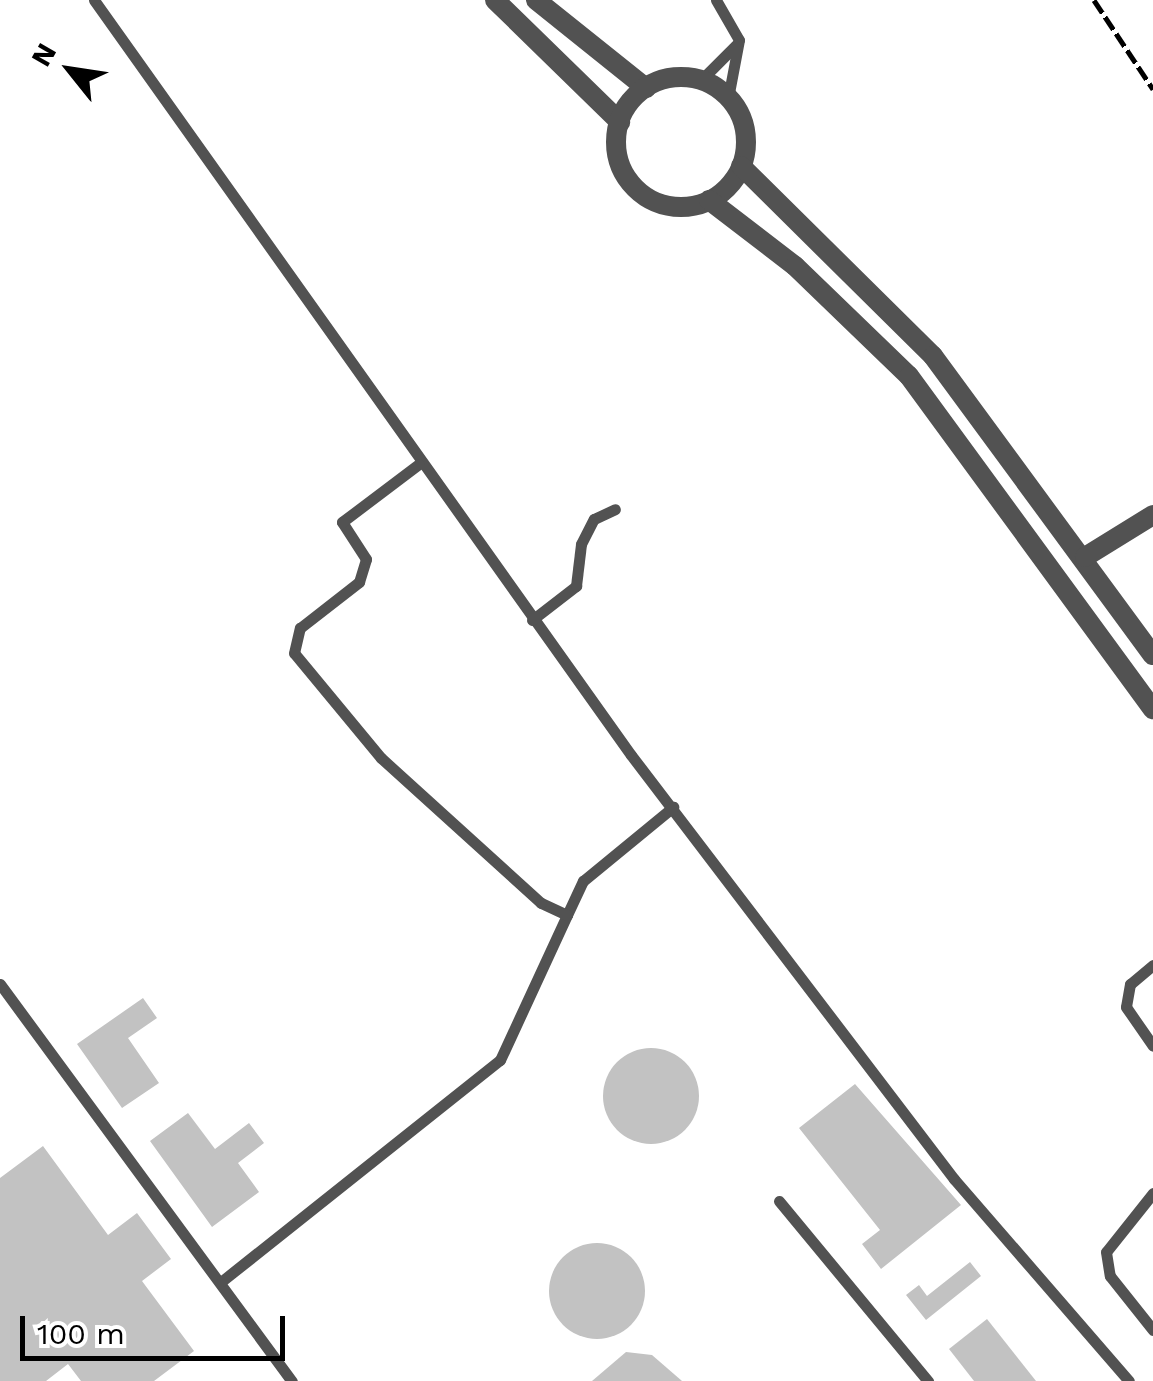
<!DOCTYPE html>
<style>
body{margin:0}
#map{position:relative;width:1153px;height:1381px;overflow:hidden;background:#fff;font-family:"Work Sans",sans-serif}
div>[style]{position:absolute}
.building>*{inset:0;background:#c2c2c2}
.round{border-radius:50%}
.service>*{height:11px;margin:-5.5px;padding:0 5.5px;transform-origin:5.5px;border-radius:5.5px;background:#525252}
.minor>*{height:20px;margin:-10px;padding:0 10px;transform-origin:10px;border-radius:10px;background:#525252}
.minor>.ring{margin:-10px;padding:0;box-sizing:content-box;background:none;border:20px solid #525252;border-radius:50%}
.rail>*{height:5px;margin-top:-2.5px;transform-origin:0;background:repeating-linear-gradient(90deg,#000 0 15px,transparent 0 20px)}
span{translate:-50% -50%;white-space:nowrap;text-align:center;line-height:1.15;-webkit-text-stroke:8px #fff;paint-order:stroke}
.north{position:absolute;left:20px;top:20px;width:100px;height:100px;-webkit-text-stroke:8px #fff;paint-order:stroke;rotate:300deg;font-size:28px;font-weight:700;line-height:40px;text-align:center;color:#000}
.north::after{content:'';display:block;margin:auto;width:35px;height:45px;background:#000;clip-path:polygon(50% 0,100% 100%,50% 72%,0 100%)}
.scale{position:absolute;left:20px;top:1316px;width:265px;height:45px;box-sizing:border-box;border:5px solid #000;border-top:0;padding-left:12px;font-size:30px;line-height:35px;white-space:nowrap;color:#000;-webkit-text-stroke:8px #fff;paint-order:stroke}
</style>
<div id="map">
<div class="building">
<i style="clip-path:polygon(143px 998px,157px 1018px,128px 1038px,159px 1083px,122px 1108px,77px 1044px)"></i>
<i class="round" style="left:603px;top:1048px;width:96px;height:96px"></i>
<i style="clip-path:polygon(855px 1084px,961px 1205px,881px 1269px,862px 1244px,880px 1230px,799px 1128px)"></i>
<i style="clip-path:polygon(188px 1113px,215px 1149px,249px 1123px,264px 1143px,238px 1163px,259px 1192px,212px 1227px,150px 1141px)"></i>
<i style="clip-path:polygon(43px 1146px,108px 1235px,137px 1213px,171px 1259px,142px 1281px,194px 1351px,154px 1381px,81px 1381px,68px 1364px,46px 1381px,0 1381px,0 1178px)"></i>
<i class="round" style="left:549px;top:1243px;width:96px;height:96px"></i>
<i style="clip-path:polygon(970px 1262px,981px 1276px,926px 1320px,906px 1295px,919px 1285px,927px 1296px)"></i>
<i style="clip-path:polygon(987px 1319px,1036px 1381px,974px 1381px,949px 1349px)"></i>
<i style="clip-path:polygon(626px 1352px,652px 1355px,682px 1381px,592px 1381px)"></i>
</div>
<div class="service">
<i style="left:94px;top:0;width:926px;rotate:54.58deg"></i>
<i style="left:631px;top:755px;width:533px;rotate:52.7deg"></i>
<i style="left:954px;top:1179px;width:267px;rotate:49.1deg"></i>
<i style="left:716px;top:0;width:46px;rotate:60.1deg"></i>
<i style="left:739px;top:40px;width:59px;rotate:100.7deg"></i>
<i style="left:701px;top:80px;width:51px;rotate:-45deg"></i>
<i style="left:532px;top:620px;width:56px;rotate:-37.7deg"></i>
<i style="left:576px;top:586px;width:42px;rotate:-83.2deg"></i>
<i style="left:581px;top:544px;width:28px;rotate:-63deg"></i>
<i style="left:594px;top:519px;width:23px;rotate:-25deg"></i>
<i style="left:567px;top:915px;width:38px;rotate:-65deg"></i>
<i style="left:583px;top:881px;width:117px;rotate:-39.4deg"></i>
<i style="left:1153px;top:965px;width:30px;rotate:140deg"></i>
<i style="left:1130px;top:984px;width:23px;rotate:100deg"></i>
<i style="left:1126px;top:1007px;width:47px;rotate:55.3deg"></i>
<i style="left:0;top:984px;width:493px;rotate:53.7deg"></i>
<i style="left:1153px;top:1193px;width:75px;rotate:128.5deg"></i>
<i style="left:1106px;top:1252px;width:24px;rotate:81deg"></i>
<i style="left:1110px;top:1276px;width:69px;rotate:51.5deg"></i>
<i style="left:779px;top:1201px;width:234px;rotate:50.4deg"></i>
<i style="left:222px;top:1281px;width:355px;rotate:-38.5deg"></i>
<i style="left:500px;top:1060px;width:160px;rotate:-65.2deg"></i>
<i style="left:567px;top:915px;width:29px;rotate:-155deg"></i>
<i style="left:541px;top:903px;width:216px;rotate:-137.8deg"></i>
<i style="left:381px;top:758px;width:136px;rotate:-129.6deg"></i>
<i style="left:294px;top:653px;width:26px;rotate:-77deg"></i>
<i style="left:300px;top:628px;width:75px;rotate:-37.9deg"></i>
<i style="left:359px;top:582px;width:24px;rotate:-73deg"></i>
<i style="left:366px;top:559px;width:44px;rotate:-123deg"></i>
<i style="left:342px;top:522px;width:96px;rotate:-37deg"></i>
</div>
<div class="minor">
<i style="left:495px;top:0;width:175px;rotate:44.3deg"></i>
<i style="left:536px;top:0;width:141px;rotate:38.7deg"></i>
<i class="ring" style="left:616px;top:77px;width:110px;height:110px"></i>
<i style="left:741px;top:166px;width:270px;rotate:44.7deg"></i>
<i style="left:933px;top:356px;width:371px;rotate:53.7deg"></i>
<i style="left:709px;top:200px;width:108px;rotate:37.5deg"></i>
<i style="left:795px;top:266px;width:158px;rotate:44deg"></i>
<i style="left:909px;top:376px;width:413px;rotate:53.8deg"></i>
<i style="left:1085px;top:557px;width:80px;rotate:-31.7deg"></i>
</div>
<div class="rail">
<i style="left:1094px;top:0;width:107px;rotate:56.5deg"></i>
</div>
<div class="north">N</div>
<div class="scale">100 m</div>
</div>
